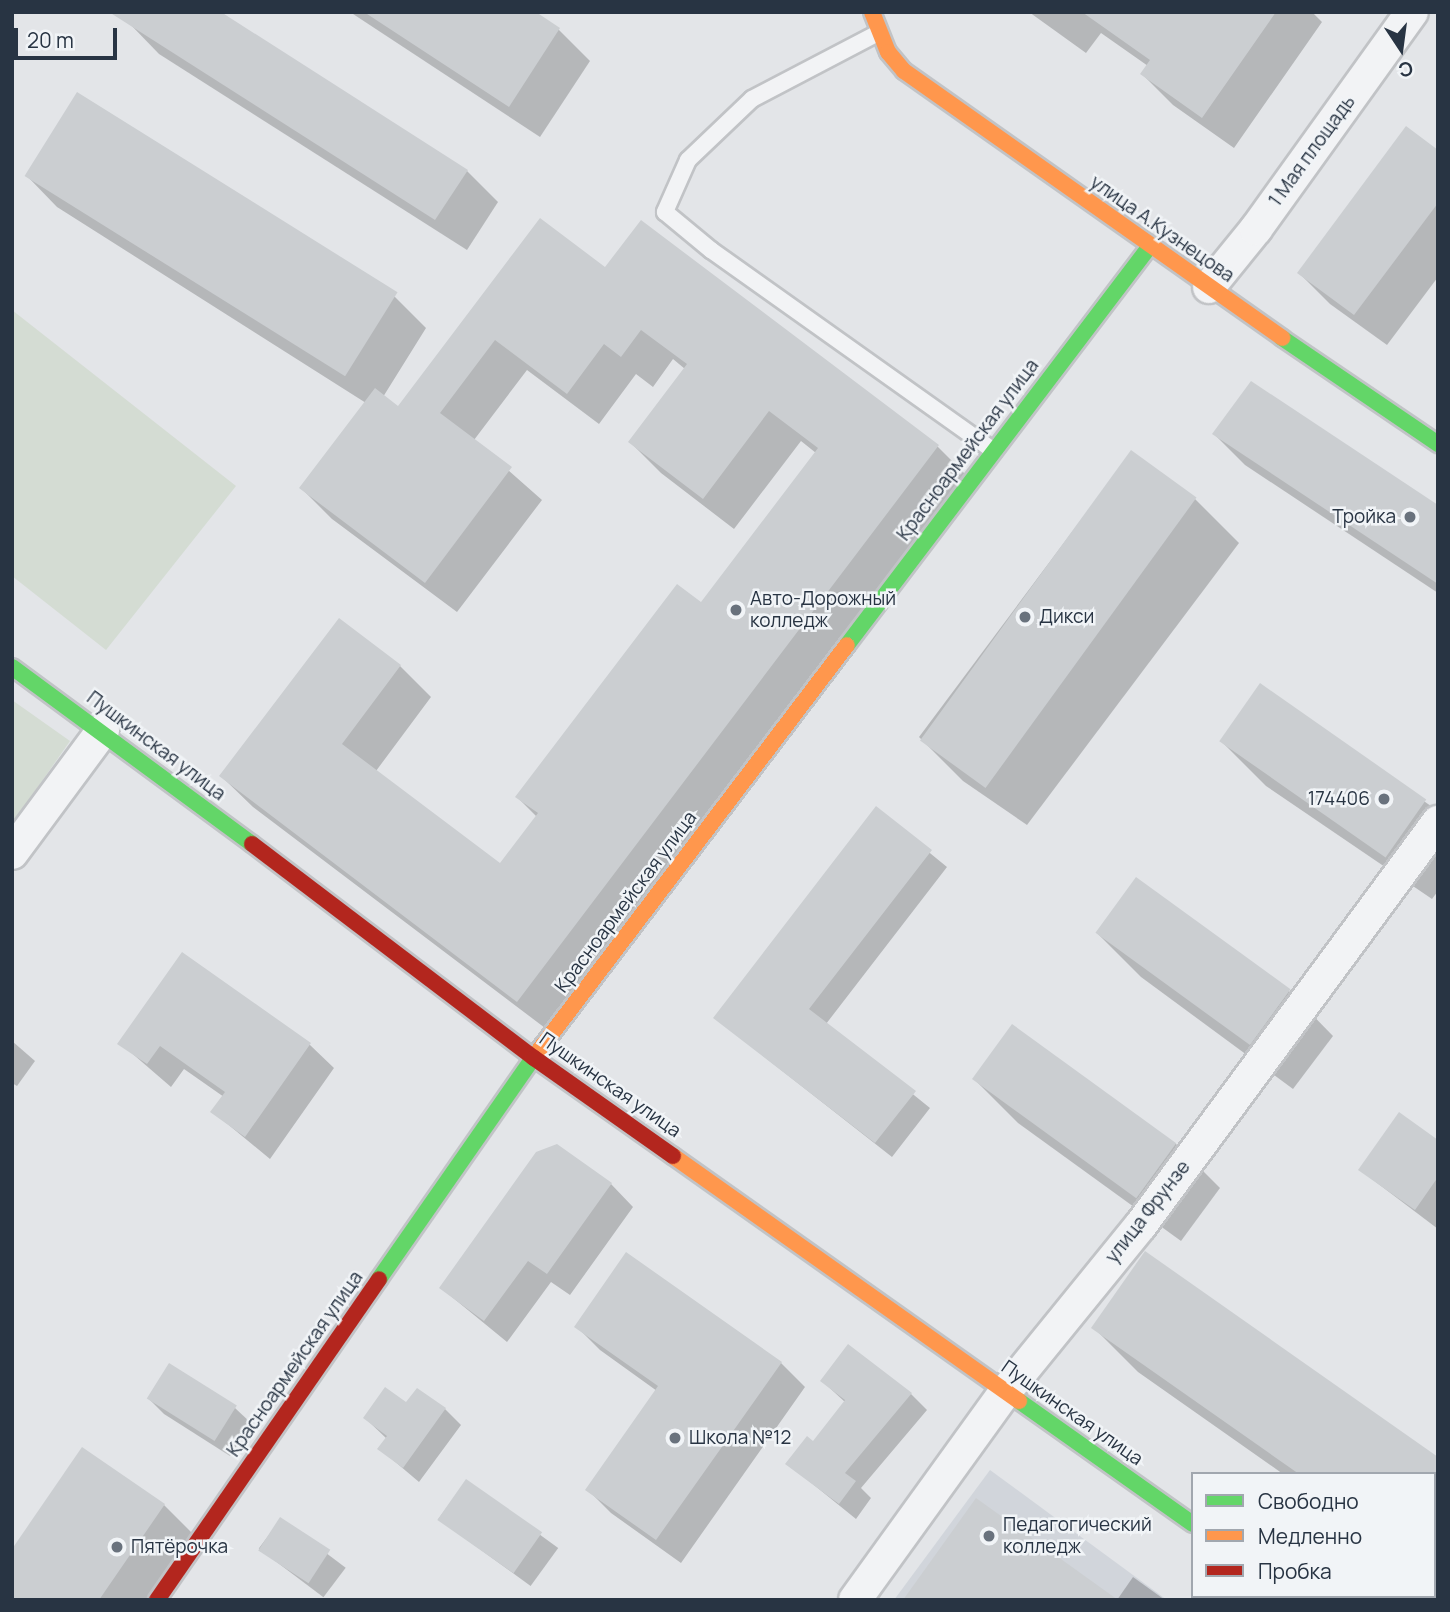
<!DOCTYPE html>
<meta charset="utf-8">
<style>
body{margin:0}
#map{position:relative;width:1450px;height:1612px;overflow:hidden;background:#e3e5e8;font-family:Manrope,sans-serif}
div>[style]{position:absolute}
.built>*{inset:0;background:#d1d5db}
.green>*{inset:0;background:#d4dcd3}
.shadow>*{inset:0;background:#0003;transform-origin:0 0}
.building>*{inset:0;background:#cbced1;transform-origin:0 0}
.roads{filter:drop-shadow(2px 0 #c1c3c6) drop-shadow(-2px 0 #c1c3c6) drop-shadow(0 2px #c1c3c6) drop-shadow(0 -2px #c1c3c6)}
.lane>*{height:16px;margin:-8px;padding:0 8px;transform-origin:8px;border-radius:8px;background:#f2f3f5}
.street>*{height:32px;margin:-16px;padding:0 16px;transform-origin:16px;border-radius:16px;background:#f2f3f5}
.fast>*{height:16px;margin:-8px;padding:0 8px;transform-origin:8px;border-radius:8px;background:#63d668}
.slow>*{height:16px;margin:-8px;padding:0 8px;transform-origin:8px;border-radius:8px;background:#ff974d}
.jam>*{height:16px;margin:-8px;padding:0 8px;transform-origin:8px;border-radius:8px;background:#b3261e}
.dots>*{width:19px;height:19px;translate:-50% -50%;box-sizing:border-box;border:4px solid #f1f4f7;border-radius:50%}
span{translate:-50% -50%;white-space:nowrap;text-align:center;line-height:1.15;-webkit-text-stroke:5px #f1f4f7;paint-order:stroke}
.street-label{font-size:19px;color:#283443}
.poi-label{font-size:19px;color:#283443}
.right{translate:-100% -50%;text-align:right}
.left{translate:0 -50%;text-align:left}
.frame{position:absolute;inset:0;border:14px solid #283443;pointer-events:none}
.legend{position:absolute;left:1191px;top:1472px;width:245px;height:126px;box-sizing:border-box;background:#f1f4f7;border:2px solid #a1a7af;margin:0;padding:9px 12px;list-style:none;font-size:21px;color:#283443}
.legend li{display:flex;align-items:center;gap:14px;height:35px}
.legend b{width:35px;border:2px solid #a1a7af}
.north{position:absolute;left:1366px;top:14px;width:70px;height:70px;-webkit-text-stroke:5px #f1f4f7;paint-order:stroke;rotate:167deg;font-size:19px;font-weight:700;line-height:28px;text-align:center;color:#283443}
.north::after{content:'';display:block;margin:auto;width:24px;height:32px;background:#283443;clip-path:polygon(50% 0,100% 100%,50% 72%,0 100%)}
.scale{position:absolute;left:14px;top:28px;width:103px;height:32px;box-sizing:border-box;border:4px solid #283443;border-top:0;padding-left:9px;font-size:21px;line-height:24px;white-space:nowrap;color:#283443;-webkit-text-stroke:5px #f1f4f7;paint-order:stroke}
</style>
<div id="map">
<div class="built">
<i style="clip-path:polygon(990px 1470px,1167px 1600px,894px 1600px)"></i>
</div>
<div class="green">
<i style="clip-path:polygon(12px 310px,236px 486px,106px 650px,12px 576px)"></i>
<i style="clip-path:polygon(12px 700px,70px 741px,12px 824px)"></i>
</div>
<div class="shadow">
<i style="clip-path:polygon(350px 12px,532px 12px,559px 30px,590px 61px,540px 137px)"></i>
<i style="clip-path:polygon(1029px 12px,1312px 12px,1322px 22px,1234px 148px,1173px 105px,1142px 74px,1148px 66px,1101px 33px,1086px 53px)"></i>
<i style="clip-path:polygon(128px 22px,467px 171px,498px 202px,467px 250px,159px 54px)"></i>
<i style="clip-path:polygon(1438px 152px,1438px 277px,1387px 345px,1330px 304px,1299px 273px)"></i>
<i style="clip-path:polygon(26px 175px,395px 297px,426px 328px,383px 397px,398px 408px,541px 220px,605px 270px,641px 222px,938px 447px,969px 478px,549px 1031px,253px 807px,221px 776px,339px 620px,400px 666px,431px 697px,376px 771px,500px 865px,537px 817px,517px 797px,701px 605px,816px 453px,801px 441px,734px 529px,661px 473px,630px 442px,685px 369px,673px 359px,653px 387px,636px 374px,599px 424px,527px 370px,474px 440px,542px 500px,457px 612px,332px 519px,301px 488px,366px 403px,57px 207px)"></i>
<i style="clip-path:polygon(1214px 434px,1438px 507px,1438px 593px,1245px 465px)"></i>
<i style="clip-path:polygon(1131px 453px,1195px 499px,1239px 543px,1027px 825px,963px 781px,919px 737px)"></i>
<i style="clip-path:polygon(1260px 686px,1438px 811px,1438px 891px,1432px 899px,1266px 786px,1222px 742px)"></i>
<i style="clip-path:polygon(876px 809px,947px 867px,826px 1024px,930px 1108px,892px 1157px,715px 1018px)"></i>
<i style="clip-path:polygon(1097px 933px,1289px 991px,1333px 1036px,1293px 1089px,1141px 977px)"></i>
<i style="clip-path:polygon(182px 954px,310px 1045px,334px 1068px,270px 1159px,213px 1112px,224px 1097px,184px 1069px,171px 1087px,120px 1043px)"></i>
<i style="clip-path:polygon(12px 1041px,35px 1061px,17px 1086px,12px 1083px)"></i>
<i style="clip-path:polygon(974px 1079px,1176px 1144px,1220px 1188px,1181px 1241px,1018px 1123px)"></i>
<i style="clip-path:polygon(1438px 1142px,1438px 1229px,1360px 1170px)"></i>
<i style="clip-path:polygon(611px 1184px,633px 1207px,570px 1295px,551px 1282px,507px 1342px,441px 1288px)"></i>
<i style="clip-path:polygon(576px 1326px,781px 1363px,805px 1387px,681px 1563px,611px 1513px,587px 1489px,657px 1391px,600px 1350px)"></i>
<i style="clip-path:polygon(1094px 1328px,1438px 1460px,1438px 1583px,1434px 1474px,1283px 1474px,1138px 1372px)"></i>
<i style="clip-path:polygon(822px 1381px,911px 1394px,927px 1410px,861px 1488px,871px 1498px,856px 1519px,788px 1464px,814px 1443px,845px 1402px)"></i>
<i style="clip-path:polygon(148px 1398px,235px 1408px,251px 1423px,230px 1456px,164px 1414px)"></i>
<i style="clip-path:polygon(407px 1405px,445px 1409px,461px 1425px,419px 1482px,380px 1449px,387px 1439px,365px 1418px)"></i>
<i style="left:466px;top:1481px;width:114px;height:47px;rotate:36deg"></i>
<i style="clip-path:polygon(164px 1505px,195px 1536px,152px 1600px,12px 1600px)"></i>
<i style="left:281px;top:1519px;width:81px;height:37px;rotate:37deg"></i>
<i style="clip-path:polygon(1133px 1577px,1165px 1600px,1117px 1600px)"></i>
</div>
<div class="building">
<i style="clip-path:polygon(109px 12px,221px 12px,468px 170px,435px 220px)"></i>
<i style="clip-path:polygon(364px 12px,536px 12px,560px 28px,509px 107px)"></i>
<i style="clip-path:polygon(1082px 12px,1276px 12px,1202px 118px,1140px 74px,1150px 60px)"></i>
<i style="left:77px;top:92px;width:378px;height:99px;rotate:32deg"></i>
<i style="clip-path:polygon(1406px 126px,1438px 150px,1438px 203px,1354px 315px,1297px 273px)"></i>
<i style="clip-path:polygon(540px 218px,605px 267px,641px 220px,939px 445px,517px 1002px,219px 776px,339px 618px,401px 665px,342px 744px,500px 863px,538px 813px,515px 797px,677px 584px,701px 602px,818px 448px,769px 411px,703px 499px,628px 442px,687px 364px,641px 330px,621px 357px,604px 344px,567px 394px,495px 340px,440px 413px,512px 467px,425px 583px,299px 488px,375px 388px,398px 406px)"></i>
<i style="clip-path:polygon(1251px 381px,1438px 505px,1438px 584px,1212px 434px)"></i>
<i style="left:1131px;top:450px;width:81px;height:359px;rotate:36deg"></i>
<i style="left:1260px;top:683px;width:203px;height:71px;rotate:35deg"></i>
<i style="clip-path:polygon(876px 806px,932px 850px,809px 1009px,916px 1091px,875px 1143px,713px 1018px)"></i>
<i style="left:1136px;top:877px;width:191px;height:69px;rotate:36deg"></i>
<i style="clip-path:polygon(182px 952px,311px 1043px,245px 1137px,210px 1112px,225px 1092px,160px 1046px,147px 1064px,117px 1044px)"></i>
<i style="left:1012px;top:1024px;width:203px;height:68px;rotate:36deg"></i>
<i style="clip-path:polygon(1399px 1112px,1438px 1140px,1438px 1177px,1415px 1210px,1358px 1170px)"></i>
<i style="clip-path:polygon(557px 1144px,612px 1183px,547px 1274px,528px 1261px,484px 1321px,439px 1288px,536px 1152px)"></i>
<i style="clip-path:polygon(1145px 1251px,1438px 1457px,1438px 1474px,1299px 1474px,1091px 1328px)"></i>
<i style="clip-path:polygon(626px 1252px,782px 1362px,656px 1540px,585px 1490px,658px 1386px,574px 1327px)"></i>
<i style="clip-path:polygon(848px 1344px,912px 1393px,845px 1473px,856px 1481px,839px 1504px,785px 1464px,807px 1436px,813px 1441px,845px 1400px,820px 1381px)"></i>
<i style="left:169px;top:1363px;width:80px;height:42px;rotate:32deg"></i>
<i style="clip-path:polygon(385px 1387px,406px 1402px,417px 1388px,446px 1408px,403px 1468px,377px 1449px,387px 1436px,363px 1418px)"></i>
<i style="clip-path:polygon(82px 1447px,165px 1504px,99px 1600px,12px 1600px,12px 1549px)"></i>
<i style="left:466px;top:1479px;width:93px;height:50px;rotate:35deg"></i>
<i style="clip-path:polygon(976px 1498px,1118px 1600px,903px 1600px)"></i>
<i style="left:280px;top:1517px;width:60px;height:40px;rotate:33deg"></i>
</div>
<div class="roads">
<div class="lane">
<i style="left:878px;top:33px;width:142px;rotate:152.4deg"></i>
<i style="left:752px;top:99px;width:88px;rotate:136.4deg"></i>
<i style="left:688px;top:160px;width:57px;rotate:113.9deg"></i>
<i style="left:665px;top:212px;width:60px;rotate:39.6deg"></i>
<i style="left:711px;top:250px;width:347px;rotate:35.4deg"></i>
</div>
<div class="street">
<i style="left:1209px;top:287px;width:75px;rotate:-51deg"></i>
<i style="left:1256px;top:229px;width:267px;rotate:-54.3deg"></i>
<i style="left:12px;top:853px;width:153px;rotate:-53.5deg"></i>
<i style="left:855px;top:1600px;width:258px;rotate:-54.2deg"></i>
<i style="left:1006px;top:1391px;width:214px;rotate:-50.9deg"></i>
<i style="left:1141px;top:1225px;width:501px;rotate:-53.61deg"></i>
</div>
<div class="fast">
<i style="left:1282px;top:338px;width:189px;rotate:34.2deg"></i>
<i style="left:847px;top:645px;width:501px;rotate:-52.79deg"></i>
<i style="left:12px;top:667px;width:298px;rotate:36.4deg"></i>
<i style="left:379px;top:1279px;width:271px;rotate:-55.1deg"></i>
<i style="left:1019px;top:1401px;width:213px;rotate:35.3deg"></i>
<i style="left:1295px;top:1596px;width:6px;rotate:39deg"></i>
</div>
<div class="slow">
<i style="left:872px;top:12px;width:43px;rotate:68.2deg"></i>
<i style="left:888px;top:52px;width:25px;rotate:50deg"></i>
<i style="left:904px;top:71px;width:463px;rotate:35.2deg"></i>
<i style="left:534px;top:1057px;width:517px;rotate:-52.78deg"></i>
<i style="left:673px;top:1156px;width:424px;rotate:35.3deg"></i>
</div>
<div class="jam">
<i style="left:252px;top:844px;width:354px;rotate:37.2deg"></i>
<i style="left:534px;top:1058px;width:170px;rotate:35.2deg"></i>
<i style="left:157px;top:1600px;width:390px;rotate:-55.3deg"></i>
</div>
</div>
<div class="dots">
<i style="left:1410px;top:517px;background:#69727d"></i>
<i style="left:736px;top:610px;background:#69727d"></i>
<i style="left:1025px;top:617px;background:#69727d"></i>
<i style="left:1384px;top:799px;background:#69727d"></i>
<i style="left:675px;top:1438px;background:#69727d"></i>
<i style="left:989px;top:1536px;background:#69727d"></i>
<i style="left:117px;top:1547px;background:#69727d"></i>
</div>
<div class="street-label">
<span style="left:1312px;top:151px;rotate:-54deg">1 Мая площадь</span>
<span style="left:1162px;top:229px;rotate:35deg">улица А.Кузнецова</span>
<span style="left:968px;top:450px;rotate:-53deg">Красноармейская улица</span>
<span style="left:156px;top:746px;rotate:37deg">Пушкинская улица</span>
<span style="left:626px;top:902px;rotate:-53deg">Красноармейская улица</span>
<span style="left:610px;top:1085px;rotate:35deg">Пушкинская улица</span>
<span style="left:1148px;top:1212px;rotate:-52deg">улица Фрунзе</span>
<span style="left:295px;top:1364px;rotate:-55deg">Красноармейская улица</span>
<span style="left:1072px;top:1413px;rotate:35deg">Пушкинская улица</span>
</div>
<div class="poi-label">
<span class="right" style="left:1396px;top:517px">Тройка</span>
<span class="left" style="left:750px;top:610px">Авто-Дорожный<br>колледж</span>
<span class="left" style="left:1039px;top:617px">Дикси</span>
<span class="right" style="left:1370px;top:799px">174406</span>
<span class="left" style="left:689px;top:1438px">Школа №12</span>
<span class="left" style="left:1003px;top:1536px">Педагогический<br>колледж</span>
<span class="left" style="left:131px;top:1547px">Пятёрочка</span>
</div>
<div class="frame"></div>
<ul class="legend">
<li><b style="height:9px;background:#63d668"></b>Свободно</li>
<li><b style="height:9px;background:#ff974d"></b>Медленно</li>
<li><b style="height:9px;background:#b3261e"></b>Пробка</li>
</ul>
<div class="north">С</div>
<div class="scale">20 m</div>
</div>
